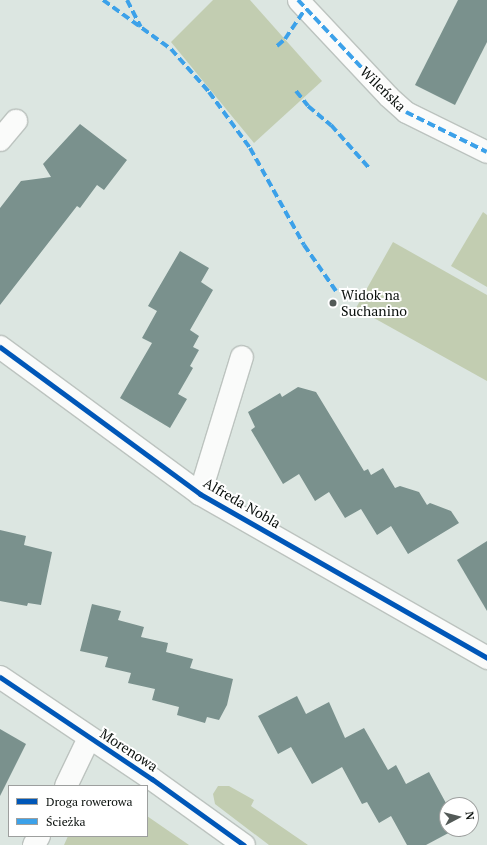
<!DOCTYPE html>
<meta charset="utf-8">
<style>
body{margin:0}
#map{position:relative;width:487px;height:845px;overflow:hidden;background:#dce6e1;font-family:"PT Serif",serif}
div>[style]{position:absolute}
.green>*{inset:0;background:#c2cdb1}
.building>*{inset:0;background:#7a918d}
.roads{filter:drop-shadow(1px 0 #bcc3bf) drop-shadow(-1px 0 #bcc3bf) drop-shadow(0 1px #bcc3bf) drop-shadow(0 -1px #bcc3bf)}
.pedestrian>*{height:21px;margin:-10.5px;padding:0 10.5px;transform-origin:10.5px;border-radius:10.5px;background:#fafbfa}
.minor>*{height:22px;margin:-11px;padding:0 11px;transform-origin:11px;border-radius:11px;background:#fafbfa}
.quiet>*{height:4px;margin-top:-2px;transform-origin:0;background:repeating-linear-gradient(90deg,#3ca1e9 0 8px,transparent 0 12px)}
.cycleway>*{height:5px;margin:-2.5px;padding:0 2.5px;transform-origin:2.5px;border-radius:2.5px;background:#0057b8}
.dots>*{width:11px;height:11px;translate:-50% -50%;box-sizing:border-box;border:2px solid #fff;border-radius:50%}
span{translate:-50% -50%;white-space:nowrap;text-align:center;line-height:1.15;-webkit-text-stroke:4px #fff;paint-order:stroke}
.street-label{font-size:14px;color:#090f0c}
.poi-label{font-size:14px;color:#090f0c}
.left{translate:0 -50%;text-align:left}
.legend{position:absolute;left:8px;top:785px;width:140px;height:52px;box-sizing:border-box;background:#fff;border:1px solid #9d9f9e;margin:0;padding:5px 7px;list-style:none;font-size:12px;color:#090f0c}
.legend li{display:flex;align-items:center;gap:8px;height:20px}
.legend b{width:20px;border:1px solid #9d9f9e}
.north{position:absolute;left:439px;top:797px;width:40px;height:40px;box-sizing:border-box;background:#fff;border:1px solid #9d9f9e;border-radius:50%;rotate:83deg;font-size:11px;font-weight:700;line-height:16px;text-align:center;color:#090f0c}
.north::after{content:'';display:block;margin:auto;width:14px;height:18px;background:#535a57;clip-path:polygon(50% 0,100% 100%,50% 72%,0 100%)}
</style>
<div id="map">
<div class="green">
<i style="clip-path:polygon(213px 0,250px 0,322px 81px,254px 143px,171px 42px)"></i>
<i style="clip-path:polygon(483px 212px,487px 215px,487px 287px,451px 266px)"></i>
<i style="clip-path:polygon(393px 242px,487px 295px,487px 381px,356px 308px)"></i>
<i style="clip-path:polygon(218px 786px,229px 786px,254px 800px,251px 806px,308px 845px,269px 845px,215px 804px,213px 794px)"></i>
<i style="clip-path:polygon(147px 816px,189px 845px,64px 845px,68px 836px,147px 836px)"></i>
</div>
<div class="building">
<i style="clip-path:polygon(458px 0,487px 0,487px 42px,455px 105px,415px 85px)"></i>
<i style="clip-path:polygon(80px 124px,127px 160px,104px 190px,97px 185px,80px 208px,77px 206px,0 305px,0 208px,21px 181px,51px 177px,43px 164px)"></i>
<i style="clip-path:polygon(180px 251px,209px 268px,201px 282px,213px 290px,190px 330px,199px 336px,193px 347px,199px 350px,190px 366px,193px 368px,178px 394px,187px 399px,170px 428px,120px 398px,152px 343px,142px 338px,157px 311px,148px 306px)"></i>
<i style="clip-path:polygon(298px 387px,316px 392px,364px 471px,368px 469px,371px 475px,383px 468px,395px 488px,400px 486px,419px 492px,427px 505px,430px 503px,451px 511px,459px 523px,408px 554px,391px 526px,377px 535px,361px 509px,345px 518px,329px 492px,315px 501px,299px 474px,283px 484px,251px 430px,255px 427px,248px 412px,280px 393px,282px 397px)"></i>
<i style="clip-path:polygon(0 530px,26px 536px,24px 545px,52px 552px,41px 605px,28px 603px,27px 606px,0 601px)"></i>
<i style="clip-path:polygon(487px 541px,487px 611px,457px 560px)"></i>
<i style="clip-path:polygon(92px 604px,121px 611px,118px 620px,144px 627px,141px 637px,168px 643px,166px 652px,193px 659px,190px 668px,233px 679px,227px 705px,219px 720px,207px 717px,205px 723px,177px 715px,179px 707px,152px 700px,155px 689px,128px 683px,131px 673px,105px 667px,108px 657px,80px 651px)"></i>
<i style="clip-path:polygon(297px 696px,306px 714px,329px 702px,345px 738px,364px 728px,388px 770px,396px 765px,406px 784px,429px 772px,447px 805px,447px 829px,456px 829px,426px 845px,407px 845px,391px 816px,379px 823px,367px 802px,362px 804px,342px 767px,312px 784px,291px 747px,278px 754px,258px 716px)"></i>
<i style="clip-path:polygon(0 729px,26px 744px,0 796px)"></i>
</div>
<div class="roads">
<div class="pedestrian">
<i style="left:298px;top:0;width:132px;rotate:46.8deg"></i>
<i style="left:388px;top:96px;width:24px;rotate:42deg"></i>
<i style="left:406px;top:112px;width:90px;rotate:26.3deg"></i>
</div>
<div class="minor">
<i style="left:0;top:140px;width:25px;rotate:-50deg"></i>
<i style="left:0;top:347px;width:248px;rotate:36.3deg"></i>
<i style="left:200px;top:494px;width:331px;rotate:29.7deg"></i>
<i style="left:200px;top:494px;width:143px;rotate:-73deg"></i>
<i style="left:0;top:677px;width:183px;rotate:33.9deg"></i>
<i style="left:152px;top:779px;width:113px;rotate:35.7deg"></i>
<i style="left:66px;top:786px;width:53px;rotate:-64.4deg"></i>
<i style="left:34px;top:845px;width:10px;rotate:-61deg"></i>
</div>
</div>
<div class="quiet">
<i style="left:103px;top:0;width:84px;rotate:35.8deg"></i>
<i style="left:171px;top:49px;width:57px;rotate:48.5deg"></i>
<i style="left:209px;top:92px;width:69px;rotate:53.8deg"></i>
<i style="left:250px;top:148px;width:111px;rotate:60.9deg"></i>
<i style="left:304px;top:245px;width:56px;rotate:55.2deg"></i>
<i style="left:127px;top:0;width:30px;rotate:63deg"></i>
<i style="left:298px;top:0;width:132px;rotate:46.8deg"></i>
<i style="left:388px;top:96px;width:24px;rotate:42deg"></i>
<i style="left:406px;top:112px;width:90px;rotate:26.3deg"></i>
<i style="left:277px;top:46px;width:11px;rotate:-41deg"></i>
<i style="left:285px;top:39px;width:36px;rotate:-56deg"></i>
<i style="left:296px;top:91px;width:19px;rotate:51deg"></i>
<i style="left:308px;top:106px;width:30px;rotate:40deg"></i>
<i style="left:331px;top:125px;width:57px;rotate:48.5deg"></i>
</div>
<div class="cycleway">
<i style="left:0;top:347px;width:248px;rotate:36.3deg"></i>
<i style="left:200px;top:494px;width:331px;rotate:29.7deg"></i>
<i style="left:0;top:677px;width:183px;rotate:33.9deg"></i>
<i style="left:152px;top:779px;width:113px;rotate:35.7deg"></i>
</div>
<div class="dots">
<i style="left:333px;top:303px;background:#535a57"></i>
</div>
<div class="street-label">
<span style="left:383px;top:89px;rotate:44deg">Wileńska</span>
<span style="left:242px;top:503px;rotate:30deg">Alfreda Nobla</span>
<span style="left:129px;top:750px;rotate:33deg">Morenowa</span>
</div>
<div class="poi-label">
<span class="left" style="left:341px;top:303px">Widok na<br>Suchanino</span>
</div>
<ul class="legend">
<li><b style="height:5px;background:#0057b8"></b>Droga rowerowa</li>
<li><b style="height:5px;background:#3ca1e9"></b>Ścieżka</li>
</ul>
<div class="north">N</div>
</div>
